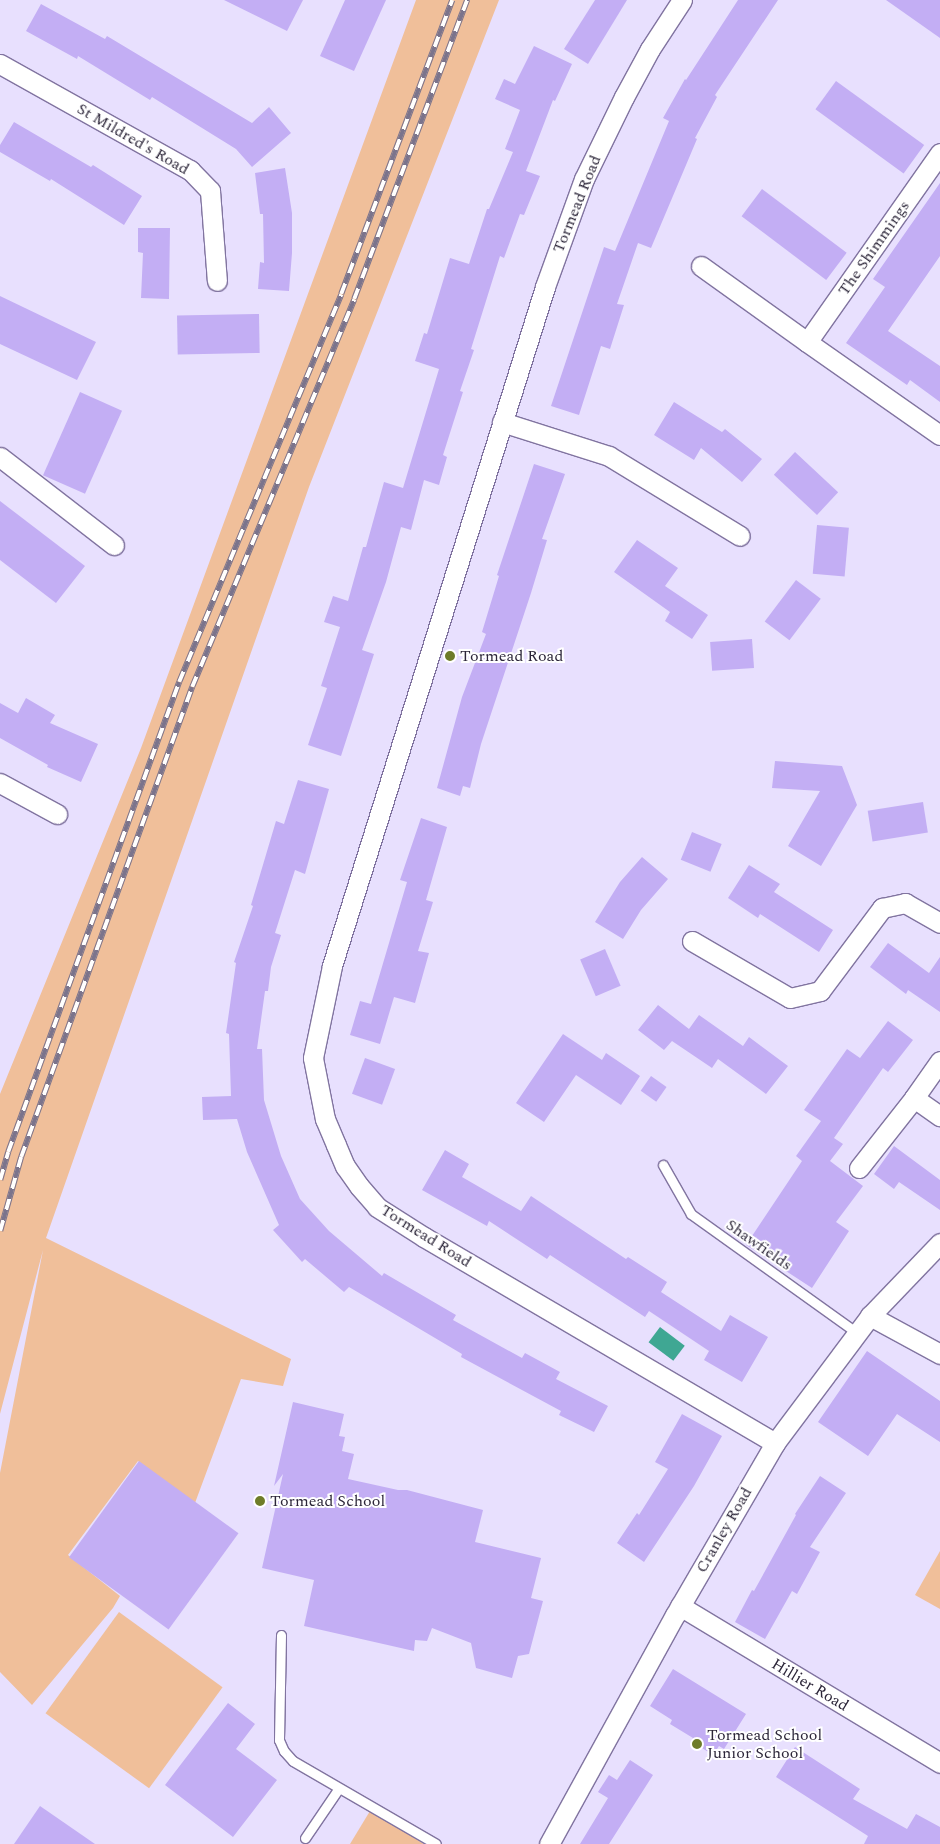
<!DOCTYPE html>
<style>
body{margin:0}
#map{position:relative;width:940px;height:1844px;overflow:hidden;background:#e8e0fe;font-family:Spectral,serif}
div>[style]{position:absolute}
.green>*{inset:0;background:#f0bf9a;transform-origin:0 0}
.water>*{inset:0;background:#3fa793;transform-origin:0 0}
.building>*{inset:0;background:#c3aef4;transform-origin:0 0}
.roads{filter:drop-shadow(1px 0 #8174a0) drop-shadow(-1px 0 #8174a0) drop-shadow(0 1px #8174a0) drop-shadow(0 -1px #8174a0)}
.lane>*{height:9px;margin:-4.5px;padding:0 4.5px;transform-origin:4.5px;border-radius:4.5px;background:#fff}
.street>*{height:19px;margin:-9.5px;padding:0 9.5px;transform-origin:9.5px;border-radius:9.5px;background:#fff}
.rail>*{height:5.5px;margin-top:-2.75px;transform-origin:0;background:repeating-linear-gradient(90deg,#fff 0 11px,#7b748c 0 22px);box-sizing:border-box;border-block:1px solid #7b748c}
.dots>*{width:14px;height:14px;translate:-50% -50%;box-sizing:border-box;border:2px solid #fff;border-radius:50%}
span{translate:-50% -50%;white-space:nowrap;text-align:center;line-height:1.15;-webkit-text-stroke:4px #fff;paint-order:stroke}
.street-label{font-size:16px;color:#2c2639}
.poi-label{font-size:16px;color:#2c2639}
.left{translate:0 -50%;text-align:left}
</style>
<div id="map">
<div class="green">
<i style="clip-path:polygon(416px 0,499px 0,309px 487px,46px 1238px,291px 1359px,283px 1386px,241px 1379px,195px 1503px,138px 1461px,68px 1555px,120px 1596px,113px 1608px,32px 1705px,0 1672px,0 1473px,43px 1250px,0 1414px,0 1094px,141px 748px)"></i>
<i style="clip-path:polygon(940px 1551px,940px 1609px,915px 1595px)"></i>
<i style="left:119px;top:1612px;width:128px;height:125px;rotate:36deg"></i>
<i style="clip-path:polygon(370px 1811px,424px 1844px,350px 1844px)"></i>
</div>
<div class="water">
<i style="left:660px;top:1327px;width:31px;height:19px;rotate:37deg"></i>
</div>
<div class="building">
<i style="clip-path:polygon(224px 0,303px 0,287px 31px)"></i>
<i style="clip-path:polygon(345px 0,386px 0,354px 71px,320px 56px)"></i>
<i style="clip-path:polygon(595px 0,627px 0,588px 64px,564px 49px)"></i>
<i style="clip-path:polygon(738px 0,778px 0,715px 95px,717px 97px,695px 138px,697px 139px,651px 248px,638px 243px,617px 304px,624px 305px,610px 349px,601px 346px,579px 415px,551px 406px,604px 247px,615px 251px,669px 121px,663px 118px,685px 79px,686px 80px)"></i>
<i style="clip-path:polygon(886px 0,940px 0,940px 38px)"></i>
<i style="clip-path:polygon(41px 4px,105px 39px,107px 36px,252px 123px,269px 107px,291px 133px,252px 167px,236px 149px,152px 97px,150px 100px,78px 56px,77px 59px,26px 31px)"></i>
<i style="clip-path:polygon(534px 46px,572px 64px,555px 101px,553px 100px,526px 171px,540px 176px,524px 215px,520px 214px,504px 258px,500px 256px,471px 349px,474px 350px,460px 391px,463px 392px,443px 455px,447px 457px,439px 485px,424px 480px,411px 530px,401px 527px,386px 582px,362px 650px,374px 654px,341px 756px,308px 745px,327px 688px,321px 686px,340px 627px,324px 622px,333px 596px,348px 601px,363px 547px,366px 547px,384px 482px,403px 488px,439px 369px,415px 361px,424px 333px,427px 334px,450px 258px,469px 264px,487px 209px,489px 209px,513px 152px,505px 149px,520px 110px,495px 99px,504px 79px,515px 84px)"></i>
<i style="left:836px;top:81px;width:109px;height:35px;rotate:36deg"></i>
<i style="clip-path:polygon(14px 122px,91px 167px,93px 165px,142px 196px,124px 225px,51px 179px,50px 181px,0 152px,0 145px)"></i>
<i style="clip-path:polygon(285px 168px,292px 213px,292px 253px,289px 291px,258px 289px,260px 262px,264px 263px,263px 214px,260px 214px,255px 173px)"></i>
<i style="clip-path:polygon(940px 183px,940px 256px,888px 331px,940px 366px,940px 402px,910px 380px,907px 385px,846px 343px,885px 287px,873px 279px)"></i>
<i style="left:762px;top:189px;width:106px;height:34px;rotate:37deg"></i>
<i style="clip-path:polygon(138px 228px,170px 228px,169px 299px,141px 298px,143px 253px,138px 252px)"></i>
<i style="clip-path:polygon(0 296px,96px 342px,77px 380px,0 344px)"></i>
<i style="left:259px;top:314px;width:39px;height:82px;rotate:89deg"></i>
<i style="left:80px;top:392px;width:46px;height:91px;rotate:24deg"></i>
<i style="clip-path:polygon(674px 402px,722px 432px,725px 429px,762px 459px,742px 482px,701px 448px,694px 460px,654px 435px)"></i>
<i style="left:795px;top:452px;width:59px;height:31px;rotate:43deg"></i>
<i style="clip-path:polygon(534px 464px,565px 474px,542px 539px,547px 540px,531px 593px,481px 744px,470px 788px,463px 786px,460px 796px,437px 788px,462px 697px,486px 634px,482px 632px,499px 576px,497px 575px)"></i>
<i style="clip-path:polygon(0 501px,85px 566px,56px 603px,0 560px)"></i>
<i style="left:817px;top:525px;width:32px;height:49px;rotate:5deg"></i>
<i style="clip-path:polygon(637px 540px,678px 568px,665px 586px,708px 615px,692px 639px,665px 621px,670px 612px,614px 572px)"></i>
<i style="left:796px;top:580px;width:31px;height:52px;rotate:37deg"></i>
<i style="left:752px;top:639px;width:29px;height:42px;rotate:86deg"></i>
<i style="clip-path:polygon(26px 698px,55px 715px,50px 723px,98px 744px,81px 782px,47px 767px,48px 765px,0 738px,0 703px,18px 713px)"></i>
<i style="clip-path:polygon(775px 761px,842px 766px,857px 805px,821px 866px,788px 846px,820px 791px,772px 788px)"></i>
<i style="clip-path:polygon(298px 780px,329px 789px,305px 874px,295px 870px,275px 933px,281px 935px,271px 967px,268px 991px,265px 991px,257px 1049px,262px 1049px,264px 1100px,281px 1156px,300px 1199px,329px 1231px,382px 1276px,384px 1273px,456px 1315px,453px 1320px,522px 1358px,525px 1353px,560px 1372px,556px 1379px,608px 1406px,594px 1432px,559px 1415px,561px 1411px,461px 1357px,462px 1354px,349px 1287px,344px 1292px,305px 1259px,302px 1262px,273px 1230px,279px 1225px,247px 1152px,237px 1119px,203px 1120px,202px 1097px,231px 1096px,229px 1034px,226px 1033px,236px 963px,234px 962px,253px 906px,251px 905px,276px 821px,284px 824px)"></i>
<i style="left:923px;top:802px;width:31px;height:56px;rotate:81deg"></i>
<i style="clip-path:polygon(421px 818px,447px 827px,426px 900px,433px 902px,418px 951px,429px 953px,415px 1003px,394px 997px,380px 1044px,350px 1035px,360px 1001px,371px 1004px,407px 882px,400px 880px)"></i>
<i style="left:692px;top:832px;width:32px;height:30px;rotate:22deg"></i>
<i style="clip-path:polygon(642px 857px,668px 879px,641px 910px,623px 939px,595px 922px,620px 882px)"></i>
<i style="clip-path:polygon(749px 865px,780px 884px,774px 892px,833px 930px,819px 952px,760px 914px,758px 918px,728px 898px)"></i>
<i style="clip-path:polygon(888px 943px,929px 973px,940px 957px,940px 1012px,908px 990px,906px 994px,870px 967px)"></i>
<i style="left:605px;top:949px;width:40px;height:27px;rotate:67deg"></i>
<i style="clip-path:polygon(658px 1005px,689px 1029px,699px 1015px,743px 1046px,749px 1037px,788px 1066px,766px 1094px,718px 1059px,712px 1068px,672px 1041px,664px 1050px,638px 1030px)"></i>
<i style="clip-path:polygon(888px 1021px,913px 1040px,888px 1072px,883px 1068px,834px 1138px,843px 1144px,830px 1161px,863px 1186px,836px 1222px,849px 1231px,812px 1288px,746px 1245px,802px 1161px,796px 1156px,821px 1121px,804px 1110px,847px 1049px,860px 1058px)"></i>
<i style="clip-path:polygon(563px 1034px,602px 1060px,606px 1053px,640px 1076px,621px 1105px,576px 1075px,544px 1122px,516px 1103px)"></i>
<i style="left:365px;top:1058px;width:32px;height:38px;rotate:20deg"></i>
<i style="left:651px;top:1076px;width:19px;height:18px;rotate:35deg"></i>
<i style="clip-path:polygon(894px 1146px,940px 1180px,940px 1210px,899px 1182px,894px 1189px,874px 1174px)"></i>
<i style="clip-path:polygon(445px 1150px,469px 1164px,462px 1177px,521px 1211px,531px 1196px,626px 1259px,628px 1257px,667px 1282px,661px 1292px,721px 1331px,730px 1315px,768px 1337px,742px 1382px,704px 1360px,709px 1351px,649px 1311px,645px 1317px,550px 1255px,547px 1259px,489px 1221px,487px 1226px,422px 1190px)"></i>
<i style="clip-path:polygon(867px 1351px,940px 1401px,940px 1442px,897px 1414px,868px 1456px,818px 1422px)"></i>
<i style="clip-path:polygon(293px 1402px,344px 1414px,339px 1436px,345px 1437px,342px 1451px,354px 1454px,348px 1479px,398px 1490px,407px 1490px,483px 1510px,475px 1542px,541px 1558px,531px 1598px,543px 1601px,529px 1654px,518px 1656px,512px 1678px,476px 1668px,471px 1643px,432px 1628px,427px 1641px,415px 1640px,414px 1651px,304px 1626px,314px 1580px,262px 1568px,283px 1474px,274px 1486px)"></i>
<i style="clip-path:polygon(682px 1414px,722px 1436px,694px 1486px,644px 1562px,617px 1543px,637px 1513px,639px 1515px,668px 1469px,655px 1462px)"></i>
<i style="left:139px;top:1461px;width:123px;height:119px;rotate:36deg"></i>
<i style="clip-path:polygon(820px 1476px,846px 1493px,810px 1547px,820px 1552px,797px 1594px,792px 1591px,765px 1639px,735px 1622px,752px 1590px,754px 1591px,796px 1515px,795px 1514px)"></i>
<i style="clip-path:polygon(673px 1669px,746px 1714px,724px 1749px,719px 1746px,713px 1755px,691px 1741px,693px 1738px,670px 1724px,672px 1720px,650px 1706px)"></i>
<i style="clip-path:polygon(228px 1703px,255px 1724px,236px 1749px,277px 1780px,233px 1837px,165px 1785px)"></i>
<i style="clip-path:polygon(795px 1747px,860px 1789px,853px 1799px,907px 1829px,916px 1814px,940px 1827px,940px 1844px,864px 1844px,868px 1836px,776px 1777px)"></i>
<i style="clip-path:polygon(630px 1760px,653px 1775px,609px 1844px,580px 1844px,608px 1798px,598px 1792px,609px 1775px,617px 1780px)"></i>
<i style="clip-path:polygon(40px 1806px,95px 1844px,14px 1844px)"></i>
</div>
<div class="roads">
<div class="lane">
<i style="left:663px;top:1165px;width:56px;rotate:60.3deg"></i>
<i style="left:691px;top:1214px;width:204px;rotate:35.6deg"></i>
<i style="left:281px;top:1635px;width:105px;rotate:91.1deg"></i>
<i style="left:279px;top:1740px;width:12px;rotate:66deg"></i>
<i style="left:284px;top:1751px;width:13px;rotate:48deg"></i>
<i style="left:293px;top:1761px;width:165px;rotate:30.1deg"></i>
<i style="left:305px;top:1838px;width:60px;rotate:-55.8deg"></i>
</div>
<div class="street">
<i style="left:682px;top:0;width:59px;rotate:123.1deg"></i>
<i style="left:650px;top:49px;width:55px;rotate:118.4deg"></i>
<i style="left:624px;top:97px;width:91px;rotate:116deg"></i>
<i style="left:584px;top:179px;width:115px;rotate:109.9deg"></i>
<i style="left:545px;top:287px;width:712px;rotate:107.42deg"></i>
<i style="left:332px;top:966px;width:94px;rotate:101.7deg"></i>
<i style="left:313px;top:1058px;width:62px;rotate:78.9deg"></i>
<i style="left:325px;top:1119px;width:28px;rotate:67deg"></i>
<i style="left:336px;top:1145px;width:23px;rotate:67deg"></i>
<i style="left:345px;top:1166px;width:24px;rotate:55deg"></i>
<i style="left:359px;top:1186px;width:28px;rotate:49deg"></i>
<i style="left:377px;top:1207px;width:56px;rotate:32.6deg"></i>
<i style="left:424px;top:1237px;width:407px;rotate:30.4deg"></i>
<i style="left:0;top:64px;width:218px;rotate:29.2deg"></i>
<i style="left:190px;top:170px;width:29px;rotate:46deg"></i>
<i style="left:210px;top:191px;width:90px;rotate:85.6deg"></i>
<i style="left:940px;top:153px;width:231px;rotate:125.1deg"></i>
<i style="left:807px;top:342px;width:162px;rotate:35deg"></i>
<i style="left:701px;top:266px;width:130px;rotate:35.6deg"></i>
<i style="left:502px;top:422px;width:112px;rotate:17.6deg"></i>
<i style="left:609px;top:456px;width:153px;rotate:31.4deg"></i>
<i style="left:0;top:457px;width:144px;rotate:37.7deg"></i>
<i style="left:0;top:783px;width:65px;rotate:28.5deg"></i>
<i style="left:692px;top:941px;width:113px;rotate:30.2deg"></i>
<i style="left:790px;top:998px;width:31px;rotate:-13deg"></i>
<i style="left:820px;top:991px;width:104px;rotate:-53.2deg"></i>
<i style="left:882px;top:908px;width:24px;rotate:-12deg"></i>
<i style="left:905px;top:903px;width:40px;rotate:29.7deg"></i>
<i style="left:940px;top:1061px;width:45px;rotate:125.1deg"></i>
<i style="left:914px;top:1098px;width:32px;rotate:35deg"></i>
<i style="left:859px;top:1168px;width:89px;rotate:-51.8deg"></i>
<i style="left:870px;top:1316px;width:80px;rotate:28.5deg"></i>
<i style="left:680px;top:1606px;width:304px;rotate:31.1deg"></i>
<i style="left:549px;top:1844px;width:261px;rotate:-61.2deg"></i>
<i style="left:675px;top:1615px;width:199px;rotate:-59.8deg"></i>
<i style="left:775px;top:1443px;width:159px;rotate:-53.2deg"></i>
<i style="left:870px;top:1316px;width:101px;rotate:-46.2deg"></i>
</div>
</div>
<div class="rail">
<i style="left:0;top:1180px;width:29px;rotate:-74deg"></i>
<i style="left:8px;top:1152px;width:500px;rotate:-70.01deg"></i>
<i style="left:179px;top:682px;width:420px;rotate:-67.3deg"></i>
<i style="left:341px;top:294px;width:314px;rotate:-69.3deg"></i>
<i style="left:0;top:1231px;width:77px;rotate:-74.2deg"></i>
<i style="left:21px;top:1157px;width:500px;rotate:-70.01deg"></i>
<i style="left:192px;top:687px;width:420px;rotate:-67.3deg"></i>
<i style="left:354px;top:299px;width:320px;rotate:-69.3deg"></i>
</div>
<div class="dots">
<i style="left:450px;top:656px;background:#6e7c29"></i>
<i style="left:260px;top:1501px;background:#6e7c29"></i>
<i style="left:697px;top:1744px;background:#6e7c29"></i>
</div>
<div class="street-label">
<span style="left:133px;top:139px;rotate:30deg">St Mildred's Road</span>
<span style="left:577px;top:204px;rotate:-68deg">Tormead Road</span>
<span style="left:874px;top:248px;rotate:-55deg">The Shimmings</span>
<span style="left:426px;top:1236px;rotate:32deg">Tormead Road</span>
<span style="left:759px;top:1245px;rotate:35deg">Shawfields</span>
<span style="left:724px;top:1530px;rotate:-60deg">Cranley Road</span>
<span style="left:810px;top:1685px;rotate:31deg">Hillier Road</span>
</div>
<div class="poi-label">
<span class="left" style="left:460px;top:656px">Tormead Road</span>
<span class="left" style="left:270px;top:1501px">Tormead School</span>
<span class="left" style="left:707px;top:1744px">Tormead School<br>Junior School</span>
</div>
</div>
